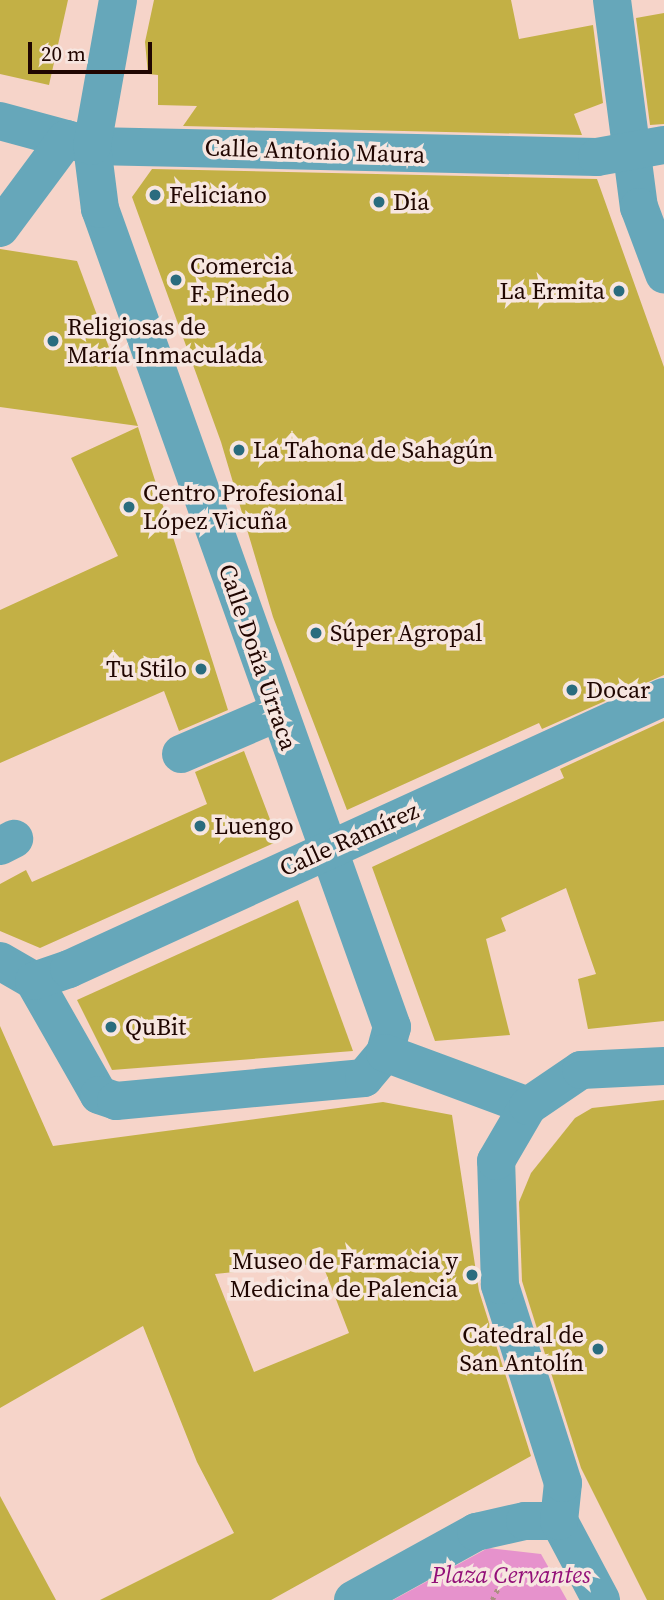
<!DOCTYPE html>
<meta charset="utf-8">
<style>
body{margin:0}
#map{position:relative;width:664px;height:1600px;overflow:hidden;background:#f6d4c9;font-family:"Source Serif 4",serif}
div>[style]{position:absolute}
.green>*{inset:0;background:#e692cc}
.building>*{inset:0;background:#c3b045}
.path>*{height:4.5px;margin-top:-2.25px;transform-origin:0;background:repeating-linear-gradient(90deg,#ad8d84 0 3.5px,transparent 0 8.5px)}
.minor>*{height:38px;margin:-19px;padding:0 19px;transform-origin:19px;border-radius:19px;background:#66a7ba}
.dots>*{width:19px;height:19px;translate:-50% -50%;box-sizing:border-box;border:4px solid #f7e6e0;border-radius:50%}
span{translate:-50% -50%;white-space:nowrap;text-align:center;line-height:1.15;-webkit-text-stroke:7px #f7e6e0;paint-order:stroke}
.street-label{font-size:24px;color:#200601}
.poi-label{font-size:24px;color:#200601}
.left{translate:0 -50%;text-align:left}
.right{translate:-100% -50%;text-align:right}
.park-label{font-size:24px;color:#931078;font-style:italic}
.scale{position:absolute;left:28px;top:42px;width:124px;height:32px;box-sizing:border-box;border:4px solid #200601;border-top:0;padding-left:9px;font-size:21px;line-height:24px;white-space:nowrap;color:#200601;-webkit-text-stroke:5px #f7e6e0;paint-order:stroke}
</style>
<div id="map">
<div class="green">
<i style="clip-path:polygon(488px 1548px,541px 1554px,567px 1600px,393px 1600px)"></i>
</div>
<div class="building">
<i style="clip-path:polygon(0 0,68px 0,49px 85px,0 74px)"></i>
<i style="clip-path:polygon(154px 0,511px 0,519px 39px,593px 25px,603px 103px,574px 114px,582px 135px,183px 126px,197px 106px,158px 105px,158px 75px,148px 74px,145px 42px)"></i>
<i style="clip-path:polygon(664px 13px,664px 124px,650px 125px,636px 18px)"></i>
<i style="clip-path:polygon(152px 169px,597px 179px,664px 367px,664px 675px,542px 729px,539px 723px,347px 810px,273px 617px,221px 442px,132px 197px)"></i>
<i style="clip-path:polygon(0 249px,77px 261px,138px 426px,0 407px)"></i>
<i style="clip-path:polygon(138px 427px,228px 710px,179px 731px,164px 691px,0 763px,0 610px,118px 556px,71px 458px)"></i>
<i style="clip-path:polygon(664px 721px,664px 1021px,588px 1029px,578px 979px,596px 974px,566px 888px,501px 918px,506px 931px,486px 939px,510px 1035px,435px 1041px,372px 867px,564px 778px,560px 769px)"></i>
<i style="clip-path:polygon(244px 751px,274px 830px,274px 843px,40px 948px,0 931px,0 884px,26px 870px,32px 882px,207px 804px,195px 772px)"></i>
<i style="clip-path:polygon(298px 900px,353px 1051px,112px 1070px,77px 1000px)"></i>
<i style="clip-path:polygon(evenodd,0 1026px,53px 1146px,383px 1102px,452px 1115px,479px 1291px,531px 1456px,271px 1600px,100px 1600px,234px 1533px,197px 1462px,143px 1326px,0 1408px,0 1026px,322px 1263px,349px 1333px,254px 1372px,215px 1274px,322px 1263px)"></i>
<i style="clip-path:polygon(664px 1100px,664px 1600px,647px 1600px,581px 1468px,522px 1281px,519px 1202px,531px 1173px,575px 1118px,592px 1108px)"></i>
<i style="clip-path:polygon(0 1496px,56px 1600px,0 1600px)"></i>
</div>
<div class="path">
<i style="left:492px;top:1600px;width:38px;rotate:-63deg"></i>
</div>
<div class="minor">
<i style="left:612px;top:0;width:209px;rotate:82.6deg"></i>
<i style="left:639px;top:207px;width:72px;rotate:69.5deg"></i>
<i style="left:0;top:121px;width:95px;rotate:15.2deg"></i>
<i style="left:92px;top:146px;width:505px;rotate:1.25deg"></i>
<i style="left:597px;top:157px;width:68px;rotate:-10.2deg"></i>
<i style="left:0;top:228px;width:111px;rotate:-53.4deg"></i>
<i style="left:181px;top:754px;width:103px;rotate:-23.3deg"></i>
<i style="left:0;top:846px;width:16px;rotate:-27deg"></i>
<i style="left:0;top:961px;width:39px;rotate:30deg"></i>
<i style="left:34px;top:981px;width:131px;rotate:60.3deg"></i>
<i style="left:99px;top:1095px;width:18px;rotate:19deg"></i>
<i style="left:116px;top:1101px;width:249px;rotate:-5.3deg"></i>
<i style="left:364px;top:1078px;width:33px;rotate:-50deg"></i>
<i style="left:385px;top:1053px;width:27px;rotate:-75deg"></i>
<i style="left:392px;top:1027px;width:869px;rotate:-109.64deg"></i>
<i style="left:100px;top:209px;width:64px;rotate:-97.2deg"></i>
<i style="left:92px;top:146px;width:148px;rotate:-79.9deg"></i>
<i style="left:34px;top:981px;width:37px;rotate:-19deg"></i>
<i style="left:69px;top:969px;width:654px;rotate:-24.57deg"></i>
<i style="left:385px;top:1053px;width:153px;rotate:20.3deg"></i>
<i style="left:353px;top:1600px;width:141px;rotate:-28.9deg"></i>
<i style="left:476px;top:1532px;width:50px;rotate:-12.7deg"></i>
<i style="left:525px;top:1521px;width:34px"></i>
<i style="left:601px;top:1600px;width:89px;rotate:-118deg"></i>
<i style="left:559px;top:1521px;width:38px;rotate:-84deg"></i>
<i style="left:563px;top:1483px;width:208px;rotate:-107.7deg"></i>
<i style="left:500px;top:1285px;width:124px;rotate:-91.8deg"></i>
<i style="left:496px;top:1161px;width:64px;rotate:-59.8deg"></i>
<i style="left:528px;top:1106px;width:64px;rotate:-34.2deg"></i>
<i style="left:581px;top:1070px;width:83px;rotate:-2.8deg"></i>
</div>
<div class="dots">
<i style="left:155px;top:195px;background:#2a6c7e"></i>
<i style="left:379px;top:202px;background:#2a6c7e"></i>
<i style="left:176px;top:280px;background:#2a6c7e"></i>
<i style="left:619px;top:291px;background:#2a6c7e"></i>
<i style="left:53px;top:341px;background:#2a6c7e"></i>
<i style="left:239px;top:450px;background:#2a6c7e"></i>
<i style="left:129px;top:507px;background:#2a6c7e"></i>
<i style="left:316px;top:633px;background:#2a6c7e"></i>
<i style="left:201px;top:669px;background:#2a6c7e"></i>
<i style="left:572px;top:690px;background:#2a6c7e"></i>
<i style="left:200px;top:826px;background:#2a6c7e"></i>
<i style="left:111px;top:1027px;background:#2a6c7e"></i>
<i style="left:472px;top:1275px;background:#2a6c7e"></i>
<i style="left:598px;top:1349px;background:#2a6c7e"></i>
</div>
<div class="street-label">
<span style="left:315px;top:151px;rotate:2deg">Calle Antonio Maura</span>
<span style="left:258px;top:657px;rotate:71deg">Calle Doña Urraca</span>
<span style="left:349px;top:839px;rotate:-24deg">Calle Ramírez</span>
</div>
<div class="poi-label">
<span class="left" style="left:169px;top:195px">Feliciano</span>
<span class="left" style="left:393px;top:202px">Dia</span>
<span class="left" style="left:190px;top:280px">Comercia<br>F. Pinedo</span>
<span class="right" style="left:605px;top:291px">La Ermita</span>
<span class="left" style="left:67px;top:341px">Religiosas de<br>María Inmaculada</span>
<span class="left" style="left:253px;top:450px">La Tahona de Sahagún</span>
<span class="left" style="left:143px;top:507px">Centro Profesional<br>López Vicuña</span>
<span class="left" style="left:330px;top:633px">Súper Agropal</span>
<span class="right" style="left:187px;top:669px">Tu Stilo</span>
<span class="left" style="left:586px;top:690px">Docar</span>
<span class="left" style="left:214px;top:826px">Luengo</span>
<span class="left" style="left:125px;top:1027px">QuBit</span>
<span class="right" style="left:458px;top:1275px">Museo de Farmacia y<br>Medicina de Palencia</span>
<span class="right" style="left:584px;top:1349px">Catedral de<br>San Antolín</span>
</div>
<div class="park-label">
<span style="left:511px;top:1575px">Plaza Cervantes</span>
</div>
<div class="scale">20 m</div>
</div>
